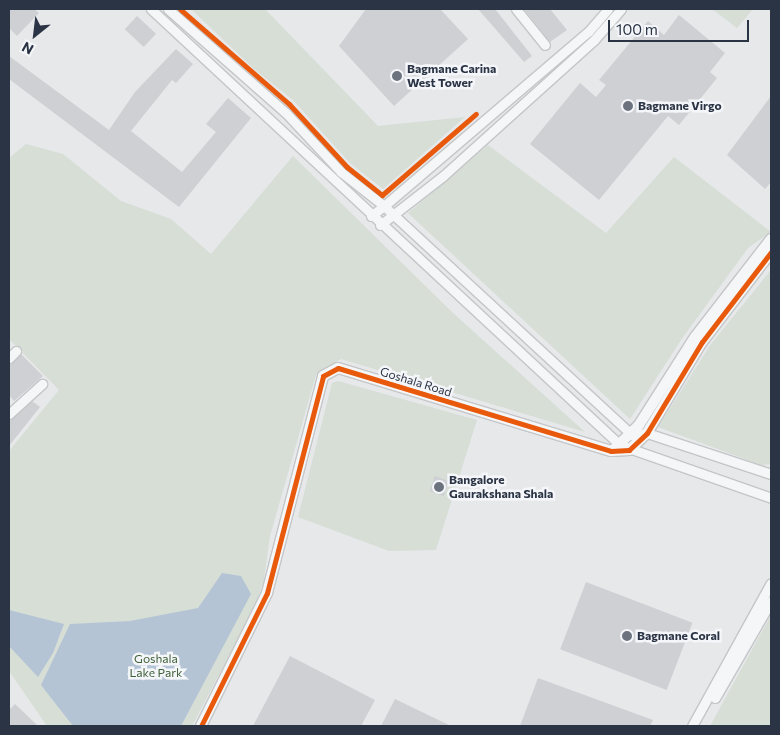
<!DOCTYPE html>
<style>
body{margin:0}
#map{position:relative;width:780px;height:735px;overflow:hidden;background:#e6e8ea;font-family:Commissioner,sans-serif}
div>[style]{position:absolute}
.green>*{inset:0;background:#d6ded6}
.water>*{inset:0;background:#b4c4d5}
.building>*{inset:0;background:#ced0d3;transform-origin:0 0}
.roads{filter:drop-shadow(1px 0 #c4c6c8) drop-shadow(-1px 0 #c4c6c8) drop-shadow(0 1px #c4c6c8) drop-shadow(0 -1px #c4c6c8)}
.minor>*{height:9px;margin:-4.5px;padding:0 4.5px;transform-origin:4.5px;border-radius:4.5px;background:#f5f6f7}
.tertiary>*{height:10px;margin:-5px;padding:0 5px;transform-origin:5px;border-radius:5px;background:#f5f6f7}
.cycleway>*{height:5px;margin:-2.5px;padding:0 2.5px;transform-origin:2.5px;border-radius:2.5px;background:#e8590c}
.dots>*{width:14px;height:14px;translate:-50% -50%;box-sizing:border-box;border:2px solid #f4f6f9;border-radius:50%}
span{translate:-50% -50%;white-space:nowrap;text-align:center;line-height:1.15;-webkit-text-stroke:5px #f4f6f9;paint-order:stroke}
.poi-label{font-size:12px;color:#2b3445;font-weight:700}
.left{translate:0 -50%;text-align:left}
.street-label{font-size:12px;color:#2b3445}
.park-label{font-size:12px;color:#3f6138}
.frame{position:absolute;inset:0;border:10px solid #2b3445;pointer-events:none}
.north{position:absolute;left:10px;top:10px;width:50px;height:50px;-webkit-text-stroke:4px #f4f6f9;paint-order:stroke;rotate:209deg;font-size:14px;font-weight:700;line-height:20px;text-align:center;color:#2b3445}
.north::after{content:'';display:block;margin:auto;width:18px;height:22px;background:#2b3445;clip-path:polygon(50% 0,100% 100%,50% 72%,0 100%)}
.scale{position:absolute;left:608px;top:20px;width:141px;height:22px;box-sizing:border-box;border:2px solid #2b3445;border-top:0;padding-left:6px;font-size:15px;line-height:18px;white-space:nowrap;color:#2b3445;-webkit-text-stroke:4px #f4f6f9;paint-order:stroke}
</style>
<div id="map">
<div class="green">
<i style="clip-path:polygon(191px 9px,265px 9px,378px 126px,465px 117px,383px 189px,350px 163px,293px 100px,254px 69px)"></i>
<i style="clip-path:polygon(712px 9px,753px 9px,737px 28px)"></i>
<i style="clip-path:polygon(26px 144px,63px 154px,121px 201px,171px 219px,211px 254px,293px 156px,453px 313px,585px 432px,341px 359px,316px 375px,270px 536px,264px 579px,256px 604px,192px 726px,47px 726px,9px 671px,9px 451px,59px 390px,9px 339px,9px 158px)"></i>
<i style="clip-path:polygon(488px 145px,606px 233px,674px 157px,771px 232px,748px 248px,681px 340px,630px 419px,408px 213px)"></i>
<i style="clip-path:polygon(771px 270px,771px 464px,761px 465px,658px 427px,711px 344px)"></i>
<i style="clip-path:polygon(338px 381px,477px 420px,436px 550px,389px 551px,298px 517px,332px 383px)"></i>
<i style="clip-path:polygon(771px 615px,771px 726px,710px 726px)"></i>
</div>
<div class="water">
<i style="clip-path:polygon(222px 573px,241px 576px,251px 594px,181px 726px,73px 726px,41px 685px,70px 624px,130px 621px,198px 608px)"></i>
<i style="clip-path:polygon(9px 610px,64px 624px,53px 653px,38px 677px,9px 646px)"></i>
</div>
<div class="building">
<i style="clip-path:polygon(9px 9px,34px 9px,39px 13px,17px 36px,9px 28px)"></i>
<i style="clip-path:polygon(366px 9px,440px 9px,468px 39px,394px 106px,339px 46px)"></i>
<i style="clip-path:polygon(478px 9px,495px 9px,532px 56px,524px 62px)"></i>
<i style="clip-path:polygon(524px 9px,550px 9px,567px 30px,550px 42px)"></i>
<i style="clip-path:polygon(679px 15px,725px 53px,710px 72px,717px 78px,679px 125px,668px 116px,599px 200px,530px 144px,580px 83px,596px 97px,606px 85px,599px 80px,648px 21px,664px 35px)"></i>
<i style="left:137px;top:16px;width:26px;height:18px;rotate:43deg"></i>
<i style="clip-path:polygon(176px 49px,193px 64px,176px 83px,172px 80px,131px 131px,182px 172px,216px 132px,206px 124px,228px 98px,251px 118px,179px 207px,9px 79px,9px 56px,109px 130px,135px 92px)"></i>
<i style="clip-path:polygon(771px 96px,771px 182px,765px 189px,727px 155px)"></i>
<i style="clip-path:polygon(21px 354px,43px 376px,14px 401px,9px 395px,9px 364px)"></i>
<i style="clip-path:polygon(32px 401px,40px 407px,9px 446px,9px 420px)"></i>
<i style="left:435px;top:476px;width:15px;height:16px;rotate:20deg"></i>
<i style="left:586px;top:582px;width:114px;height:72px;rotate:21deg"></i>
<i style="clip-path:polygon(290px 656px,375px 700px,361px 726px,253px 726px)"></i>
<i style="clip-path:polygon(538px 678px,653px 720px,650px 726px,520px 726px)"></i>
<i style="clip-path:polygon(395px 699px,451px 726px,381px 726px)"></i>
<i style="clip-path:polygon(15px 704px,38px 726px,9px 726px,9px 710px)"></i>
</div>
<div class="roads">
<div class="minor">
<i style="left:151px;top:9px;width:640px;rotate:42.91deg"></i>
<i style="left:620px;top:445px;width:160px;rotate:19.3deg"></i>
<i style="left:168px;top:9px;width:157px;rotate:41.4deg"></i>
<i style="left:286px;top:113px;width:81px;rotate:47deg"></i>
<i style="left:341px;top:172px;width:55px;rotate:38.3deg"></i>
<i style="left:384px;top:206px;width:268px;rotate:-40.5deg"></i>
<i style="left:588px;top:32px;width:30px;rotate:-49deg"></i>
<i style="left:516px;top:9px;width:46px;rotate:51.1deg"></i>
<i style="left:371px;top:216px;width:16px;rotate:-38deg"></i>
<i style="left:384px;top:206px;width:338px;rotate:42.7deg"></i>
<i style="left:632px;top:435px;width:15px;rotate:-8deg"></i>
<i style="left:647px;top:433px;width:131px;rotate:18.3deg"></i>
<i style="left:380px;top:225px;width:80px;rotate:-37.9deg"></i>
<i style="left:443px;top:176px;width:203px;rotate:-42deg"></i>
<i style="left:594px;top:40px;width:41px;rotate:-48.9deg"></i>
<i style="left:9px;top:358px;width:10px;rotate:-45deg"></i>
<i style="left:9px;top:414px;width:45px;rotate:-42.3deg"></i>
<i style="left:715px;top:698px;width:112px;rotate:-60deg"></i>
<i style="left:692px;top:726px;width:163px;rotate:-61.1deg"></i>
</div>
<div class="tertiary">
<i style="left:612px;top:451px;width:37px;rotate:-44deg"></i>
<i style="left:639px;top:425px;width:104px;rotate:-57.5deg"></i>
<i style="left:695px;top:337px;width:124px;rotate:-52.2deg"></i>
<i style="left:201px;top:726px;width:148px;rotate:-63.6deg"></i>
<i style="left:267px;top:593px;width:224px;rotate:-75.5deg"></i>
<i style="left:323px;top:376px;width:17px;rotate:-28deg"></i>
<i style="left:338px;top:368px;width:285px;rotate:16.9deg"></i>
<i style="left:611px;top:451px;width:18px;rotate:-3deg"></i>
<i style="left:629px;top:450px;width:25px;rotate:-43deg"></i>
<i style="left:647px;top:433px;width:106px;rotate:-58.9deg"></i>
<i style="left:702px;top:342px;width:113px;rotate:-52.5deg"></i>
</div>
</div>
<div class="cycleway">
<i style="left:180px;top:9px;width:145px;rotate:41.1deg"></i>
<i style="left:289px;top:104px;width:86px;rotate:47.4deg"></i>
<i style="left:347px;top:167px;width:45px;rotate:38.7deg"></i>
<i style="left:382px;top:195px;width:124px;rotate:-40.8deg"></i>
<i style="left:201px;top:726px;width:148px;rotate:-63.6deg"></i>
<i style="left:267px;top:593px;width:224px;rotate:-75.5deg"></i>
<i style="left:323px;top:376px;width:17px;rotate:-28deg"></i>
<i style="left:338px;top:368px;width:285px;rotate:16.9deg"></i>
<i style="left:611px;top:451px;width:18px;rotate:-3deg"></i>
<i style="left:629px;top:450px;width:25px;rotate:-43deg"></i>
<i style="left:647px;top:433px;width:106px;rotate:-58.9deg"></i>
<i style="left:702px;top:342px;width:113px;rotate:-52.5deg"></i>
</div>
<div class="dots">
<i style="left:397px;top:76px;background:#6c737f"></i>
<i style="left:628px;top:106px;background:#6c737f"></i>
<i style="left:439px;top:487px;background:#6c737f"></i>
<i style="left:627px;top:636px;background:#6c737f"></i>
</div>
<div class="poi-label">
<span class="left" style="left:407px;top:76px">Bagmane Carina<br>West Tower</span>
<span class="left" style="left:638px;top:106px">Bagmane Virgo</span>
<span class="left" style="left:449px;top:487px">Bangalore<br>Gaurakshana Shala</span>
<span class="left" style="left:637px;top:636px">Bagmane Coral</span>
</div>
<div class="street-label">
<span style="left:416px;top:382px;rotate:17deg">Goshala Road</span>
</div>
<div class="park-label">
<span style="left:156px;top:666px">Goshala<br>Lake Park</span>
</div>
<div class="frame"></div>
<div class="north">N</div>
<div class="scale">100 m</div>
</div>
